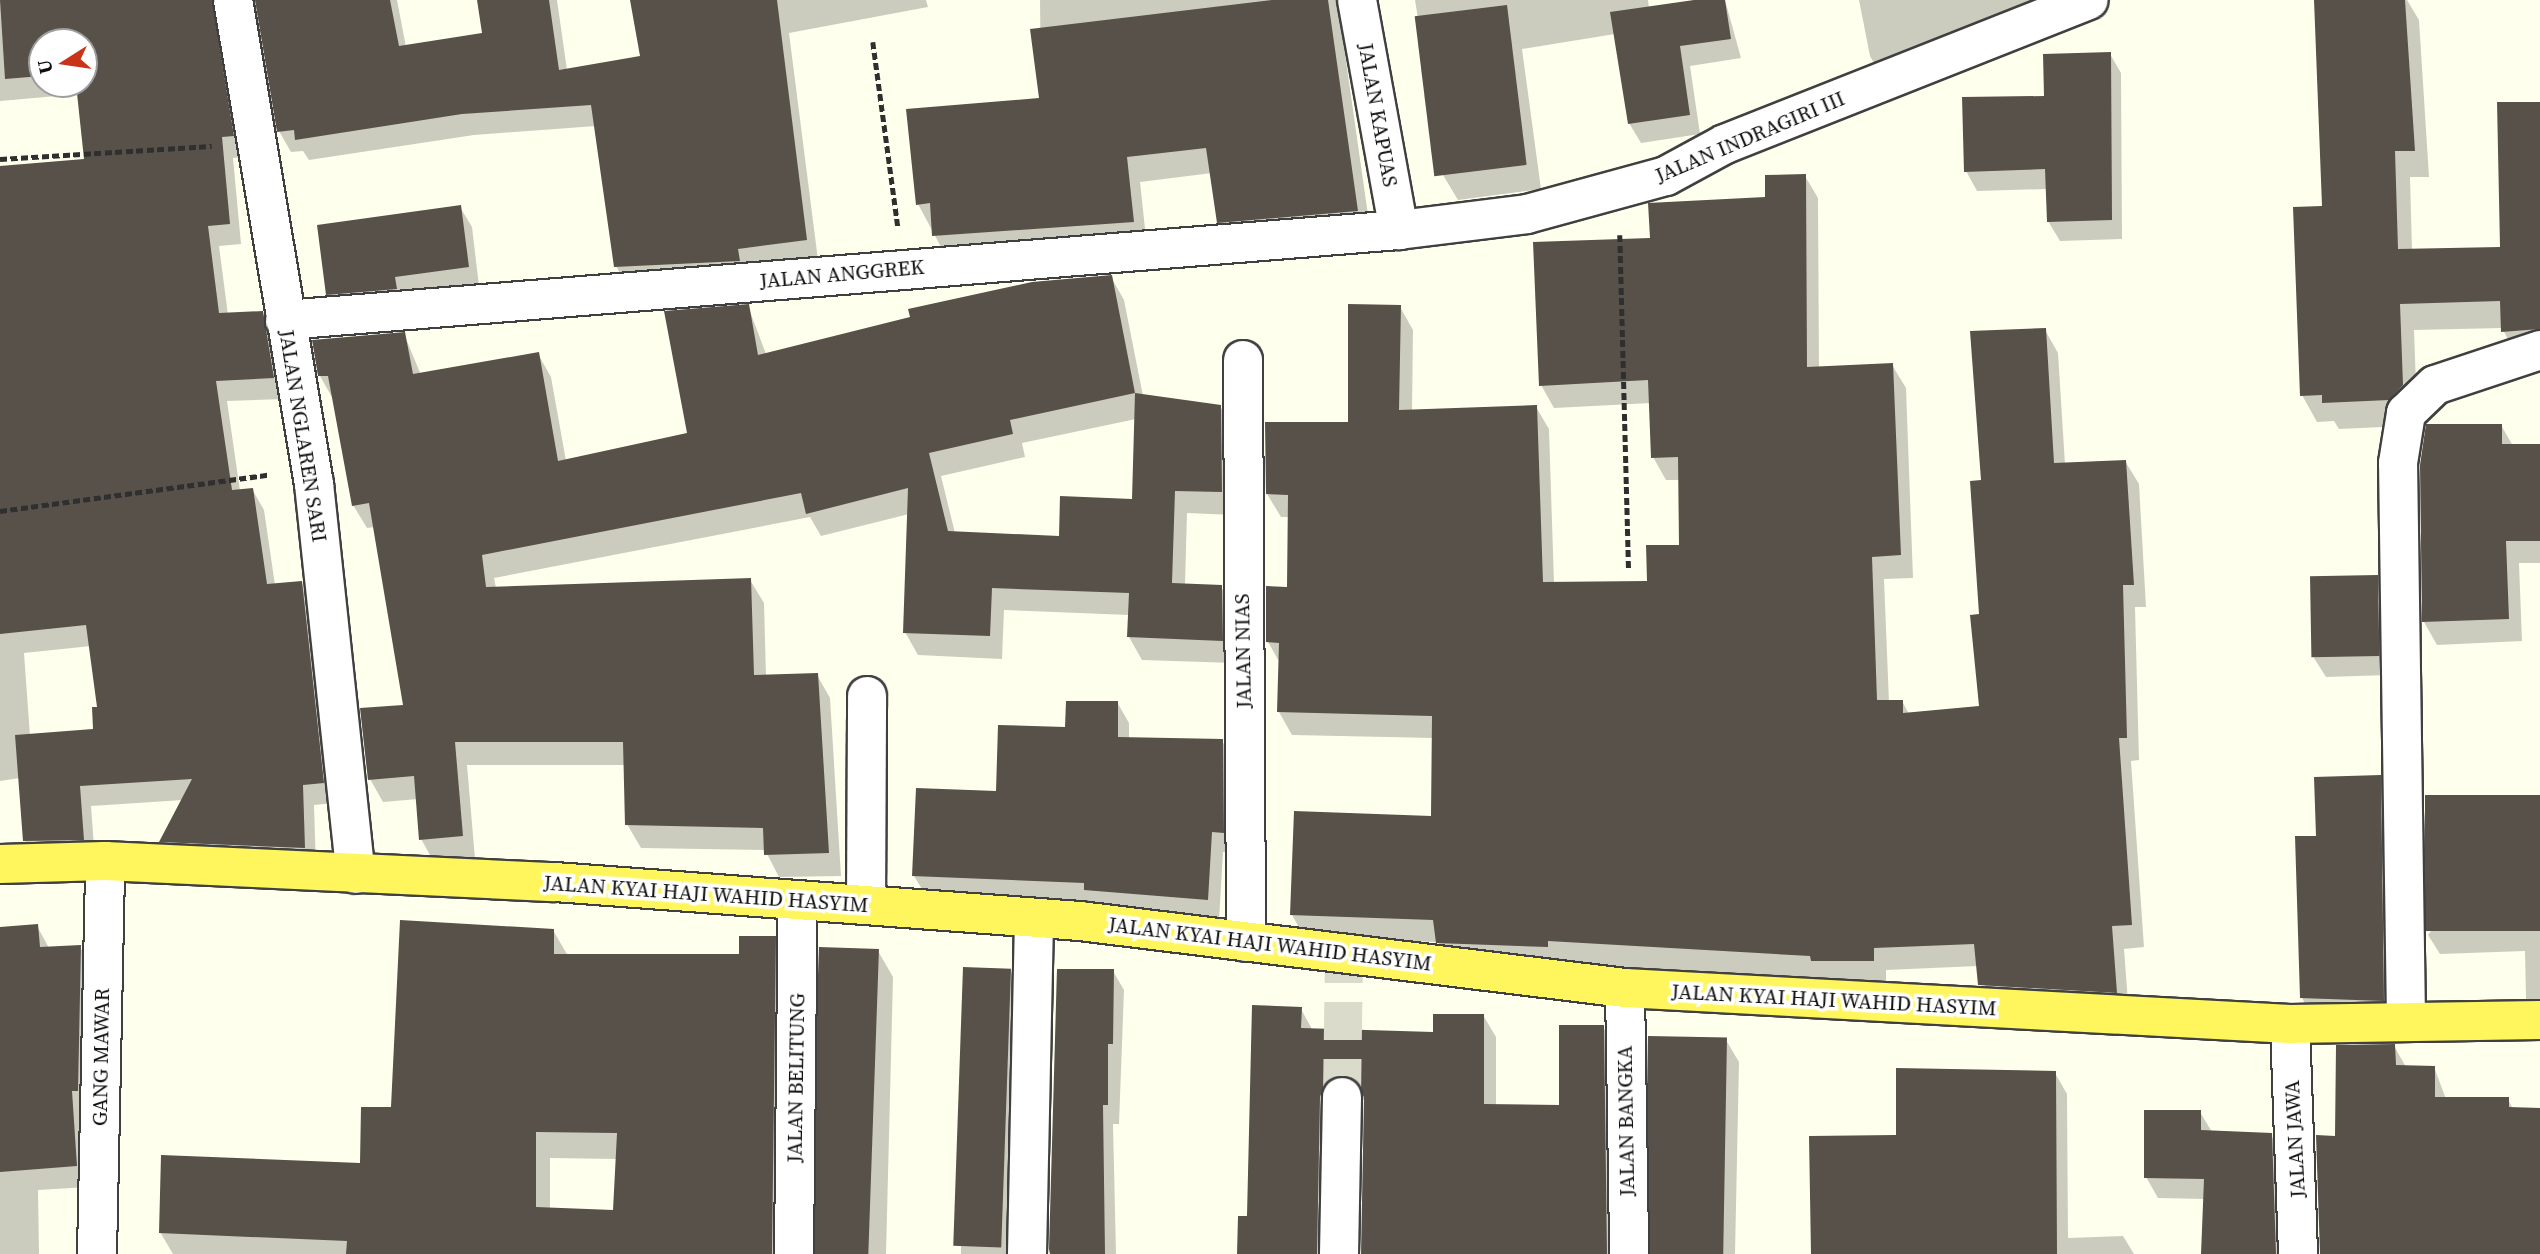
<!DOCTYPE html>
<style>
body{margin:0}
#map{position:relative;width:2540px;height:1254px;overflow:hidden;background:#ffe;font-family:"Source Serif 4",serif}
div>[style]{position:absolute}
.shadow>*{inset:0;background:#0003}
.building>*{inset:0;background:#575149;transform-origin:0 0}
.minor-tunnel>*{height:38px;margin-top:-19px;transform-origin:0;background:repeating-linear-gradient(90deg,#dbdbcc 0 38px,transparent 0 57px)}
.path>*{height:4.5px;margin-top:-2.25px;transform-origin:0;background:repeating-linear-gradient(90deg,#2f2f2f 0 7px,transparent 0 10.5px)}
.roads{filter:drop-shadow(2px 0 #404040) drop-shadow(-2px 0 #404040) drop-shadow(0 2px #404040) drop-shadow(0 -2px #404040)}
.minor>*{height:38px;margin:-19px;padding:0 19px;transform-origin:19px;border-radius:19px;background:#fff}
.major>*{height:38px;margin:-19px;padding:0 19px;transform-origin:19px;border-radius:19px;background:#fff65e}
span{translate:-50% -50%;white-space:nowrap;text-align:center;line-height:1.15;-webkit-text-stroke:7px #fff;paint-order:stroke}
.street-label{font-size:21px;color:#0d0d0d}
.north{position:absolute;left:28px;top:28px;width:70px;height:70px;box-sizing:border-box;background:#fff;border:2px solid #9e9e9e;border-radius:50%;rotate:258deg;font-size:19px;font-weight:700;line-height:28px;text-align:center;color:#0d0d0d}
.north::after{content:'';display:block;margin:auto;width:24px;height:32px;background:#c9331a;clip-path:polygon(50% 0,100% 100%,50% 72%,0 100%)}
</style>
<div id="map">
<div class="shadow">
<i style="clip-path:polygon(evenodd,0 0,240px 0,244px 157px,233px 158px,241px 244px,219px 246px,228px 315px,262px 313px,274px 334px,285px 399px,227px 401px,240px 491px,252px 489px,264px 510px,275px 585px,301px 583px,313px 603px,335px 803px,314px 805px,316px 869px,173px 862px,161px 842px,183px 800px,91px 806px,95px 860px,37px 862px,25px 841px,20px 778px,0 781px,0 168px,86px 161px,79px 94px,0 101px,0 0,42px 42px,84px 42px,84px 84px,42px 84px,42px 42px,0 0,91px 646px,99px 708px,95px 731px,30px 736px,24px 653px,91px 646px)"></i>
<i style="clip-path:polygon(246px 0,397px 0,406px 47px,484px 35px,479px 0,557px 0,567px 70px,642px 58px,632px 0,926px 0,928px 7px,789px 33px,818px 260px,628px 287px,616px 266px,596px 126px,474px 135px,309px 160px,303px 151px,291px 152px,279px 131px,255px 4px)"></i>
<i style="clip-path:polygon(1040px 0,1374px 0,1338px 5px,1371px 236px,1233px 247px,1219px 222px,1212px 173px,1140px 182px,1147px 247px,948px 260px,918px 204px,1041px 100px)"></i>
<i style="clip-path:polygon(1415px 0,1648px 0,1649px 8px,1725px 0,1741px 58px,1690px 66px,1700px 134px,1641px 143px,1629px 123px,1615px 34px,1522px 49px,1541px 189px,1458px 200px,1443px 175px)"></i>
<i style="clip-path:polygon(1859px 0,2032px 0,2036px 18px,1884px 81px,1870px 56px)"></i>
<i style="clip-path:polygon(2316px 0,2407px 0,2419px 20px,2429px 177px,2410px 177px,2412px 250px,2501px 248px,2540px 104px,2540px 358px,2518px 358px,2502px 328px,2414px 330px,2417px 412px,2404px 426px,2339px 429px,2334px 421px,2317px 422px,2302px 395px,2324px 208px)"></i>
<i style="clip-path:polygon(2110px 54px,2121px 73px,2122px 239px,2060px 241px,2048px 221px,2047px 189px,1977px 191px,1966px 171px,2046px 98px)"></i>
<i style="clip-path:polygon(1805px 176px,1818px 198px,1819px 368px,1892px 365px,1906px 388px,1913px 578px,1884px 579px,1889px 702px,1902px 701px,1909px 714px,1981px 708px,1982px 482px,2045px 330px,2058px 353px,2065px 464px,2125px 461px,2139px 484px,2146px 607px,2135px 607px,2139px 760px,2131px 761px,2144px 947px,2124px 949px,2129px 1015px,1993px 1008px,1978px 966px,1886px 970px,1886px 983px,1825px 984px,1822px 978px,1560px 964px,1451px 965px,1438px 942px,1305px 938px,1292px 915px,1433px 818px,1434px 738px,1292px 735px,1279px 712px,1280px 663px,1268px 642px,1288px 589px,1289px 517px,1281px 517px,1267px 494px,1349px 424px,1400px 307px,1413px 330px,1412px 411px,1536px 407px,1549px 429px,1554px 583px,1648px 583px,1680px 546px,1680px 480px,1666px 480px,1653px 457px,1651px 403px,1554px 408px,1541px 385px,1652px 239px,1767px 199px)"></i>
<i style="clip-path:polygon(460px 207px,472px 227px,479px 286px,339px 314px,328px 294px)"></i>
<i style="clip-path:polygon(evenodd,1111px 277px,1124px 300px,1143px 396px,1220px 406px,1234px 430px,1234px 515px,1187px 513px,1185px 585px,1221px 587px,1235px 610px,1235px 663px,1142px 660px,1129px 637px,1129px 615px,1004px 610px,1002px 659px,918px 655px,905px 632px,909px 514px,821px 536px,810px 517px,494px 578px,496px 588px,750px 580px,764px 603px,766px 676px,817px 675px,830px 698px,841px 876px,779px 877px,765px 850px,641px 848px,627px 824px,625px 765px,467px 765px,475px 859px,434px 862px,421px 839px,418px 799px,383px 802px,370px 779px,405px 707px,375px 527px,367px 528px,353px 505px,333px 399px,320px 376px,404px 334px,421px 375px,538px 354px,551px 377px,566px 461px,689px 435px,748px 306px,766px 354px,1111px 277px,1136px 419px,1133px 501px,1061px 537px,955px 533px,941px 476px,1025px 457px,1022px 443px,1136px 419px)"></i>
<i style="clip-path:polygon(2501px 425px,2513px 446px,2540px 446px,2540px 563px,2519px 563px,2522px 641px,2437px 645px,2424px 622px)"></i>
<i style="clip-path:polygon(2377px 576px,2388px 596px,2389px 675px,2326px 677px,2314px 658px)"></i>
<i style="clip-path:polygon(1117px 702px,1129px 723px,1129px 739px,1222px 741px,1234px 761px,1234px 853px,1223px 852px,1219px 920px,1097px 910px,1093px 903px,926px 896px,914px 876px,1067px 729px)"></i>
<i style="clip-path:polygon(2380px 777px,2391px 797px,2394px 1020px,2313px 1018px,2302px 998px,2317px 837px)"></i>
<i style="clip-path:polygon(2540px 795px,2540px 1017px,2537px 1017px,2526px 998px,2525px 951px,2440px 954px,2428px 935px)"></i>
<i style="clip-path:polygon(37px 926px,49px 948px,80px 947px,92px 967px,88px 1187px,38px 1190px,39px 1254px,0 1254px,0 929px)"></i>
<i style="clip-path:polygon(evenodd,553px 930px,568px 956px,741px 956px,775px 938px,790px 964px,787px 1254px,173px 1254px,160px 1232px,362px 1165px,392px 1109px,553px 930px,550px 1158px,617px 1159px,615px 1212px,550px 1209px,550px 1158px)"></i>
<i style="clip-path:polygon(878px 951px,893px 977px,886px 1254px,818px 1254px)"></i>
<i style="clip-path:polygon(964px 969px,1010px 970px,1021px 990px,1016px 1254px,961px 1254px)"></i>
<i style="clip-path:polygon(1113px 971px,1124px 990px,1119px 1124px,1113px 1124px,1116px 1254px,1051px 1254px,1057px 972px)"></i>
<i style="clip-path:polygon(1301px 1009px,1313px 1031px,1434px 1034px,1483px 1015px,1496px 1037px,1496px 1106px,1561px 1107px,1603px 1027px,1615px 1049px,1619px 1254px,1363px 1254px,1366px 1100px,1345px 1099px,1329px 1254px,1239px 1254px)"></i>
<i style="clip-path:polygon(1726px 1040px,1739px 1062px,1735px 1254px,1653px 1254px)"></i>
<i style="clip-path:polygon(2394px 1046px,2406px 1067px,2434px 1067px,2446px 1099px,2508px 1099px,2513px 1109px,2540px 1110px,2540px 1254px,2321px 1254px,2337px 1138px)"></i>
<i style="clip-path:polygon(2055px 1073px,2067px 1094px,2068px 1238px,2123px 1236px,2134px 1254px,1813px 1254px,1898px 1137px)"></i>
<i style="clip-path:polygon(2200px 1112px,2212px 1132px,2271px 1135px,2283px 1156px,2286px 1254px,2202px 1254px,2205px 1199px,2158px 1198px,2146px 1177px)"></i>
</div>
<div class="building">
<i style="clip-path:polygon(0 0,212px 0,234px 136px,222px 137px,230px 224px,208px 226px,219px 313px,263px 311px,274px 378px,216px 381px,232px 490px,253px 488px,267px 584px,302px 581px,324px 783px,303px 785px,305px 848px,159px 842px,192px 779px,80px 786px,84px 840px,23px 841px,15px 735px,93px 729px,92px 707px,97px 707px,86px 625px,0 634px,0 166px,84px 159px,76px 84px,84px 84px,84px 42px,42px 42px,42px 76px,5px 79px)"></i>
<i style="clip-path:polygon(255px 0,390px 0,399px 46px,482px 33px,477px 0,549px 0,559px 70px,640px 56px,630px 0,777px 0,807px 240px,738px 249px,740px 261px,614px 267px,591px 105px,462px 114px,295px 140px,294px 130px,277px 132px)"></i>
<i style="clip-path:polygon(1272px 0,1328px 0,1358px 211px,1217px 223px,1206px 148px,1127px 157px,1134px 222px,932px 236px,930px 203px,916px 205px,906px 109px,1039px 98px,1030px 29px)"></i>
<i style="clip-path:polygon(1694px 0,1725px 0,1731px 39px,1680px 46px,1690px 115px,1628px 124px,1610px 12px)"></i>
<i style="clip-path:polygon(2314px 0,2405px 0,2415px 151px,2395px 151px,2398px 249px,2500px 247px,2497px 102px,2540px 102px,2540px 329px,2501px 332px,2500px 301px,2400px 304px,2403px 385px,2389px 400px,2322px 403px,2322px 395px,2300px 396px,2293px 207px,2322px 206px)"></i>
<i style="left:1507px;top:5px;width:161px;height:93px;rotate:83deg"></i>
<i style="clip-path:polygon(2111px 52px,2112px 220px,2047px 222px,2045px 169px,1964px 172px,1962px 97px,2044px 96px,2043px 54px)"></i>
<i style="clip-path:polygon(1806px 174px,1807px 367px,1893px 363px,1901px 555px,1872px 557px,1877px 700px,1903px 700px,1903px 713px,1979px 706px,1970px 615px,1979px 614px,1970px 481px,1981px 480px,1970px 331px,2046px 328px,2054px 463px,2126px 460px,2134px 585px,2123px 585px,2127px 738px,2119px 738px,2132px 925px,2112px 926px,2117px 993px,1978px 985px,1974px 944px,1874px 948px,1874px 961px,1811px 961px,1810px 956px,1548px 941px,1548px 947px,1436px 943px,1433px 920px,1290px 915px,1294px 811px,1431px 816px,1432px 716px,1277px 712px,1279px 643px,1266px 642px,1266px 586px,1287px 587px,1288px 495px,1266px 494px,1265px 422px,1348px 422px,1348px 304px,1401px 305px,1399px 410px,1537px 405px,1543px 582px,1647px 581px,1646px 545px,1679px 545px,1678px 457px,1651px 458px,1648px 380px,1539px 386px,1533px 242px,1650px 238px,1648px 203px,1765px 197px,1765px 175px)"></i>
<i style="clip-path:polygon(461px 205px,469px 267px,395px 277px,397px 289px,326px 295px,317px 225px)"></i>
<i style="clip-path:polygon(evenodd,1112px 275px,1135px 393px,1221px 405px,1222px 492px,1175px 491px,1172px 583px,1222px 585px,1223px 641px,1127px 637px,1129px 593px,992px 588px,990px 636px,903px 633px,908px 488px,806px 514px,801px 493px,482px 555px,486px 587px,751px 578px,754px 675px,818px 673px,829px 853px,764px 855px,763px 828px,625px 825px,623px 742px,455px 742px,463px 836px,419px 840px,414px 776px,368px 780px,360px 708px,403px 705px,369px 503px,352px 506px,328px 376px,318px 376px,312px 340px,405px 332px,413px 374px,539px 352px,558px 461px,687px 433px,664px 311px,749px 304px,758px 355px,910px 317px,908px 309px,1032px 282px,1112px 275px,1135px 393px,1132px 499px,1060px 496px,1059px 536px,948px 531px,929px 453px,1013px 434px,1010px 420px,1135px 393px)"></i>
<i style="clip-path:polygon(2426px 424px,2502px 424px,2502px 444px,2540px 444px,2540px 541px,2506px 541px,2509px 619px,2422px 622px,2420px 465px)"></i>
<i style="left:2378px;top:575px;width:81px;height:68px;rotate:89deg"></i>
<i style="clip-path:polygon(1066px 701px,1118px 701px,1118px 737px,1223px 739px,1224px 833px,1212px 832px,1208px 900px,1084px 890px,1084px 883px,912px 876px,916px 788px,996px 791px,998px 725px,1065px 727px)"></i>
<i style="clip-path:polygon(2381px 775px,2384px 1001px,2300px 998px,2295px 836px,2316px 836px,2314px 777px)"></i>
<i style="left:2540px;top:795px;width:136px;height:115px;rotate:90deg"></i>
<i style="clip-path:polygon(evenodd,400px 920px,554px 929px,554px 954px,739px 954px,739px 936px,776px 936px,772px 1254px,346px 1254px,347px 1241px,159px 1233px,161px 1155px,360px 1163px,361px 1107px,391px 1107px,400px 920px,536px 1132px,617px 1133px,613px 1210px,536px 1207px,536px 1132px)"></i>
<i style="clip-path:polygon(38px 924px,40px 947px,81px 945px,78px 1091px,72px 1091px,77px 1166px,0 1172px,0 927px)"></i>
<i style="left:819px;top:947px;width:60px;height:307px;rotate:2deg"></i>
<i style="left:963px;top:967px;width:48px;height:279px;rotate:2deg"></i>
<i style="clip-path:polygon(1057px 969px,1114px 969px,1113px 1044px,1108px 1044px,1108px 1105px,1103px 1105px,1105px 1254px,1050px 1254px,1049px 1249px)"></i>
<i style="clip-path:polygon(1252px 1005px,1302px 1007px,1301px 1028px,1433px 1032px,1433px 1014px,1484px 1014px,1484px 1104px,1559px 1105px,1559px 1025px,1604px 1025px,1607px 1254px,1361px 1254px,1364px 1097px,1354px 1079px,1342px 1075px,1324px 1085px,1320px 1097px,1317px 1254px,1237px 1254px,1238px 1216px,1247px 1216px)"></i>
<i style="left:1648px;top:1036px;width:79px;height:218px;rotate:1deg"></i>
<i style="clip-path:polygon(2395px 1044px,2396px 1065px,2435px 1066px,2435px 1097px,2509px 1097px,2509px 1107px,2540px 1108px,2540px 1254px,2320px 1254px,2316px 1135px,2335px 1136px,2336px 1045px)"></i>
<i style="clip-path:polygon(1896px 1068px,2056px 1071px,2057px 1254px,1811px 1254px,1809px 1136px,1896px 1135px)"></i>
<i style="clip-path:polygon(2144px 1110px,2201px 1110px,2201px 1130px,2272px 1133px,2276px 1254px,2201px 1254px,2204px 1179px,2144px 1178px)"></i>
</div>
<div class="minor-tunnel">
<i style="left:1342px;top:1097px;width:144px;rotate:-89.2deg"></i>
</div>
<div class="path">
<i style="left:873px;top:42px;width:186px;rotate:82.3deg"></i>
<i style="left:0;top:159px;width:212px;rotate:-3.5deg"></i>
<i style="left:1620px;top:235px;width:335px;rotate:88.5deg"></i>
<i style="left:0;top:511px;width:270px;rotate:-7.7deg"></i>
</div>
<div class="roads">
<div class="minor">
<i style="left:233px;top:0;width:491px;rotate:80.5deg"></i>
<i style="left:314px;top:484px;width:392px;rotate:83.9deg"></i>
<i style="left:1357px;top:0;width:234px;rotate:79.7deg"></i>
<i style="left:285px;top:320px;width:1118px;rotate:-4.62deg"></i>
<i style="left:1399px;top:230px;width:129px;rotate:-7.1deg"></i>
<i style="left:1527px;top:214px;width:144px;rotate:-15.3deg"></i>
<i style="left:1666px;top:176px;width:67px;rotate:-28.5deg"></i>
<i style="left:1725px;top:144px;width:391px;rotate:-21.6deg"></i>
<i style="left:1243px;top:360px;width:582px;rotate:89.7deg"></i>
<i style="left:866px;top:905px;width:209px;rotate:-89.7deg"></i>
<i style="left:1625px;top:988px;width:266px;rotate:89.1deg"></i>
<i style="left:2406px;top:1020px;width:557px;rotate:-90.82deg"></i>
<i style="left:2398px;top:463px;width:51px;rotate:-80.9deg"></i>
<i style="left:2406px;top:413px;width:40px;rotate:-44deg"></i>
<i style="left:2435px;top:385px;width:111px;rotate:-18.4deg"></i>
<i style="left:2290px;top:1024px;width:230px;rotate:88deg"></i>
<i style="left:97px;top:1254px;width:393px;rotate:-88.8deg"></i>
<i style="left:794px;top:1254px;width:353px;rotate:-89.4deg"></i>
<i style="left:1027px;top:1254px;width:336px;rotate:-88.8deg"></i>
<i style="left:1339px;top:1254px;width:157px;rotate:-88.9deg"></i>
</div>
<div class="major">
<i style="left:0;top:864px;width:105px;rotate:-1.6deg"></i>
<i style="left:105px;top:861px;width:450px;rotate:2.7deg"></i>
<i style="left:555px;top:882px;width:526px;rotate:4.25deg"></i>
<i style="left:1080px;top:921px;width:549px;rotate:7.01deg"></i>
<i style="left:1625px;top:988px;width:666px;rotate:3.1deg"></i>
<i style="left:2290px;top:1024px;width:250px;rotate:-0.9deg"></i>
</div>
</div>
<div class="street-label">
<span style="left:1378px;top:115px;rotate:80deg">JALAN KAPUAS</span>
<span style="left:1750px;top:137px;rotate:-23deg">JALAN INDRAGIRI III</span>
<span style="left:842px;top:274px;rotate:-5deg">JALAN ANGGREK</span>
<span style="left:303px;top:436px;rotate:81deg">JALAN NGLAREN SARI</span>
<span style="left:1243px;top:651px;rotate:-91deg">JALAN NIAS</span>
<span style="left:706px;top:894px;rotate:4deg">JALAN KYAI HAJI WAHID HASYIM</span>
<span style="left:1270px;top:944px;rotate:7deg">JALAN KYAI HAJI WAHID HASYIM</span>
<span style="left:1834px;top:1000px;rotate:3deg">JALAN KYAI HAJI WAHID HASYIM</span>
<span style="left:101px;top:1057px;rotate:-89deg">GANG MAWAR</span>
<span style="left:796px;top:1078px;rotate:-89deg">JALAN BELITUNG</span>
<span style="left:1626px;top:1121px;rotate:-91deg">JALAN BANGKA</span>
<span style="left:2295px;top:1139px;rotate:-93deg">JALAN JAWA</span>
</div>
<div class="north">U</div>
</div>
